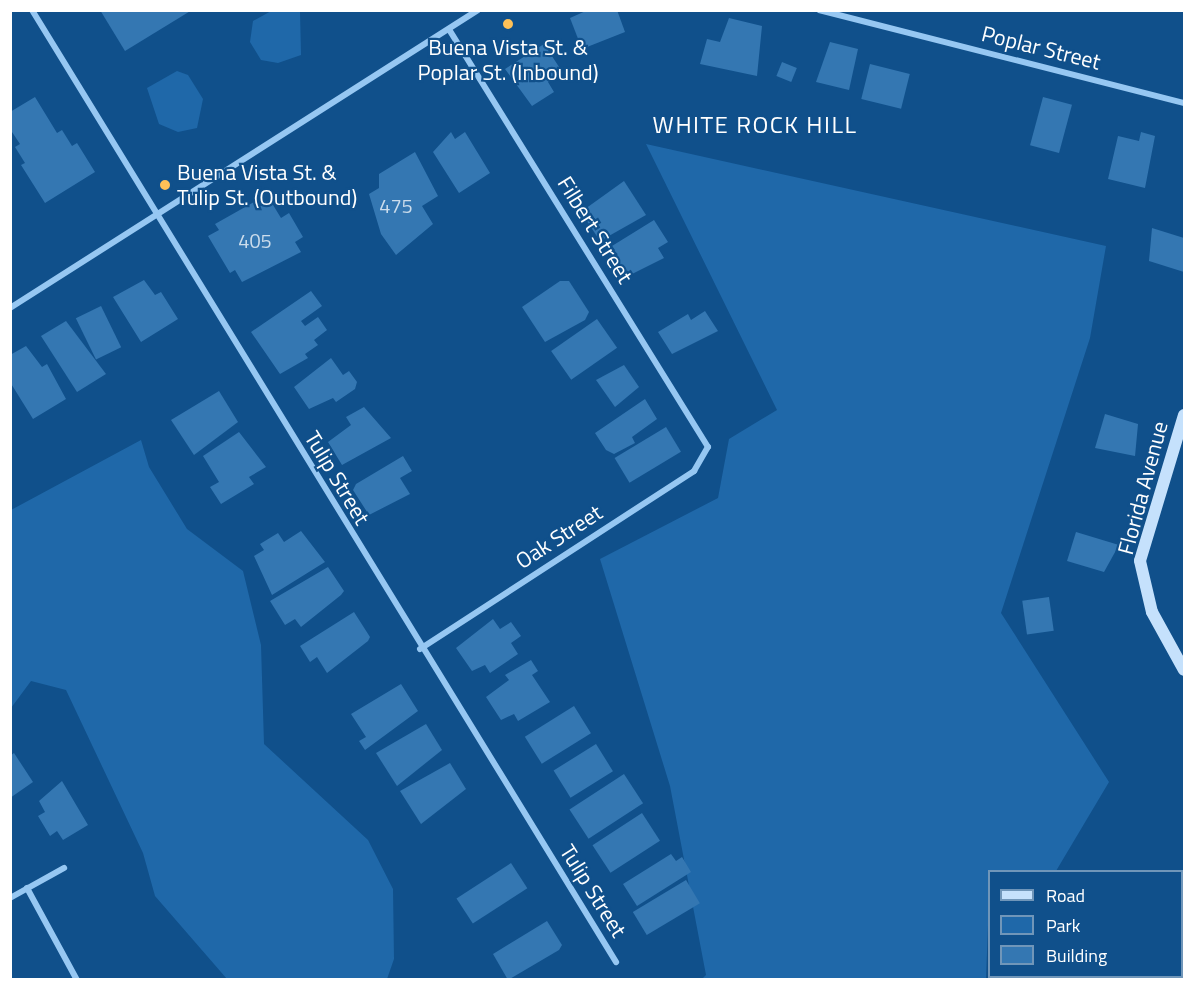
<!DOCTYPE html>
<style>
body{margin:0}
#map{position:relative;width:1195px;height:990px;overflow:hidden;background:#10508b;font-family:"Titillium Web",sans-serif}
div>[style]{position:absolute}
.green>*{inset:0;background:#1f68a9}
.building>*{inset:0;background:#3477b2;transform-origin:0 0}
.minor>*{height:6px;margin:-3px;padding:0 3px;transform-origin:3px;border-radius:3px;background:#96c7f2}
.secondary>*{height:12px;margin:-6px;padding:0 6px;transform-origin:6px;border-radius:6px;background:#c5e1fc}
.dots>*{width:16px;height:16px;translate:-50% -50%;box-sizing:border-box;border:3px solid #10508b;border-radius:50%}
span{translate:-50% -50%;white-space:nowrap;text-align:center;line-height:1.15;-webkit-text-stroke:4.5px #10508b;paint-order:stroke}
.number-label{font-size:20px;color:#ccddec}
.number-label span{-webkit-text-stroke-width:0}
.poi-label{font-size:22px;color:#fff}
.left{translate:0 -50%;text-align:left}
.street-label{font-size:22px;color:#fff}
.neighbourhood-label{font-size:24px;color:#fff;letter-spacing:1.5px}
.frame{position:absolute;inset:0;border:12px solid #fff;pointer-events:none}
.legend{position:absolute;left:988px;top:870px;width:195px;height:108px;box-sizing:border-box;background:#10508b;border:2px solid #7096b9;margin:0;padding:8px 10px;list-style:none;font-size:18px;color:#fff}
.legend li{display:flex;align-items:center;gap:12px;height:30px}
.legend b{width:30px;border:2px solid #7096b9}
</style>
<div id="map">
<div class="green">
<i style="clip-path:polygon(273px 10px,300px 12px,301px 55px,278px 63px,261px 60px,250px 42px,253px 21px)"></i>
<i style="clip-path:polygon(177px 71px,188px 75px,203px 99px,197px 128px,178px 132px,159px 124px,147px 88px)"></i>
<i style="clip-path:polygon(646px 144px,1106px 246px,1090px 338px,1001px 613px,1109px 782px,1056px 871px,990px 872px,986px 979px,702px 979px,706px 975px,670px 786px,600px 559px,718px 498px,729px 439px,777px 410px)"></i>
<i style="clip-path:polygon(141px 440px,149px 467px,187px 529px,243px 571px,261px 645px,264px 744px,368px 840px,393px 889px,394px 959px,387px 979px,227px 979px,155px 896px,143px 853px,66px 690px,31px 681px,11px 708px,11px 510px)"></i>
</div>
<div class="building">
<i style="clip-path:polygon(100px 10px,192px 10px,125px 51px)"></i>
<i style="clip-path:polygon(588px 10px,617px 10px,625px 32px,582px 49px,570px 18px)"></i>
<i style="clip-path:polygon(729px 18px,762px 26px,757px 76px,700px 64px,707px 39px,720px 42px)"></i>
<i style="clip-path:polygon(830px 42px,858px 49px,849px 90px,816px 82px)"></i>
<i style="clip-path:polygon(544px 44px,563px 73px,548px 82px,554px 92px,532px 106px,505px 69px)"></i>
<i style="left:782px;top:62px;width:16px;height:15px;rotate:22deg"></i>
<i style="left:870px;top:64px;width:41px;height:36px;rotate:14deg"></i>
<i style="clip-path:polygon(35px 97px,57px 133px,62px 130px,72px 146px,77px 143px,95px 172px,45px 203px,21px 165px,25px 163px,15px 147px,20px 144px,10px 129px,10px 112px)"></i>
<i style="left:1043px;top:97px;width:30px;height:50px;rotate:15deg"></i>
<i style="clip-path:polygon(451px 132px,455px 139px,465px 132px,490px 173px,459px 193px,433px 152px)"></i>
<i style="clip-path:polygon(1141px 132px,1155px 136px,1145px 188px,1108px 179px,1118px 136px,1139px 141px)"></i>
<i style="clip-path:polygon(415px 152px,438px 196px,422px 206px,433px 224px,396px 255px,381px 234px,369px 194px,379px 188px,379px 174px)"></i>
<i style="clip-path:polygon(624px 181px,646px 215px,600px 241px,583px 215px,585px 209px)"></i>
<i style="clip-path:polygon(270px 200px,281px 218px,289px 213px,303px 237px,295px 242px,301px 252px,242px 282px,235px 270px,230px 273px,208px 236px,219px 230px,215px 224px,254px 202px,257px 208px)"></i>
<i style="clip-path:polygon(654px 220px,668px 242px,658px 248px,664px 258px,624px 278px,609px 254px,615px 250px,612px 246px)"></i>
<i style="clip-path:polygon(1152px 228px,1184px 238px,1184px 272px,1149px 261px)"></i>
<i style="clip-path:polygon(144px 280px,155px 295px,161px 292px,178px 319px,141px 342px,113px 297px)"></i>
<i style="clip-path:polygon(560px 281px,569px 281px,589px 312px,585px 320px,545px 342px,522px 307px)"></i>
<i style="clip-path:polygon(311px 291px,322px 306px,301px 321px,305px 326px,318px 317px,327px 330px,314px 340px,318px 345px,305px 354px,308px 358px,280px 374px,251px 332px)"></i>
<i style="left:101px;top:306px;width:46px;height:28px;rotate:64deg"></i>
<i style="clip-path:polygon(705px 311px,718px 331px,672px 354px,658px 332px,688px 314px,691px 320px)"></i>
<i style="left:597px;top:319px;width:35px;height:56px;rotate:55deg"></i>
<i style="clip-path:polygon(66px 321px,106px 374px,77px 392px,41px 336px)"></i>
<i style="clip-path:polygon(26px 346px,42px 367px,47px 364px,66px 399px,33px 419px,10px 382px,10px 355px)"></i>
<i style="clip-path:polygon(331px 358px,343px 375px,349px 371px,357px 382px,355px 389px,336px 402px,333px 398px,309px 409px,294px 387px)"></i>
<i style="clip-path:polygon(624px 365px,639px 387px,615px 407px,596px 380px)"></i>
<i style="clip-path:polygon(219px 391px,238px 422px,194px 455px,171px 420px)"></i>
<i style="clip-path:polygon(645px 399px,657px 419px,632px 437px,635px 443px,614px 454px,606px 450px,595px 433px)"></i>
<i style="clip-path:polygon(364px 407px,391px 438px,342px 465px,328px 442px,351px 425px,346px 417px)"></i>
<i style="clip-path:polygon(1105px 414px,1138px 424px,1135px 456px,1095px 448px)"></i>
<i style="left:666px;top:427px;width:29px;height:60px;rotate:59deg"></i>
<i style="clip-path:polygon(239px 432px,266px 467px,249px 477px,254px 484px,221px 504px,210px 487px,219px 482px,203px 456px)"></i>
<i style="clip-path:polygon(403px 456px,412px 471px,400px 478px,410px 494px,369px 515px,353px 490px,356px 484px)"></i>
<i style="clip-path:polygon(301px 531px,325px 562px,272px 595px,254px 556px,264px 550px,260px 544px,278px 533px,284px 542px)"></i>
<i style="clip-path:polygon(1076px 532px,1119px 545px,1104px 572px,1067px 561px)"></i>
<i style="clip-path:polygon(328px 567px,344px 591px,341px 595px,301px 627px,295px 619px,285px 625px,270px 601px)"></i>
<i style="left:1049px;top:597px;width:34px;height:27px;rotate:82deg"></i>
<i style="clip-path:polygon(354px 612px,370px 637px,368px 641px,327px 673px,317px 657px,310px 662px,300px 646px)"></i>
<i style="clip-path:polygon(493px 619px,500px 629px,511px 622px,521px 636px,511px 643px,518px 654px,490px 673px,485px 665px,472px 671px,456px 648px)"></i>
<i style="clip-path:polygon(531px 660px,538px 671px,532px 675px,550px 702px,518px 721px,514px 714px,501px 720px,486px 697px,509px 680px,505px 675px)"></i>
<i style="clip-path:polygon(401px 684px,418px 711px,365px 750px,359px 741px,366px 737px,351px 714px)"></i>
<i style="left:574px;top:706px;width:32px;height:58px;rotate:58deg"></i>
<i style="clip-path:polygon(426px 724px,442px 750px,397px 786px,376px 753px)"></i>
<i style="left:596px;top:744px;width:32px;height:50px;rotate:58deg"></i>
<i style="clip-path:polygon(14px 753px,33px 782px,10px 798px,10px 756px)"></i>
<i style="clip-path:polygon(450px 763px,466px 789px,421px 824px,400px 791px)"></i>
<i style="left:624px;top:774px;width:35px;height:65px;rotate:57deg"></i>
<i style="clip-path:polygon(62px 781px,88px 825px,63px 840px,57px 831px,50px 836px,38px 816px,45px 812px,39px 801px)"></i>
<i style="left:642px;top:813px;width:33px;height:59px;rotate:57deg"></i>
<i style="clip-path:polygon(671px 854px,676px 861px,682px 857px,691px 872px,637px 906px,623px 884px)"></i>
<i style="left:511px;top:863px;width:30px;height:65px;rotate:57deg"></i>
<i style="left:686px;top:880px;width:27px;height:62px;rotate:59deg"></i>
<i style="clip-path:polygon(547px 921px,562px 945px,559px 950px,508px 980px,493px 954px)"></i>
</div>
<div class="minor">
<i style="left:32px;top:10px;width:1117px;rotate:58.47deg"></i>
<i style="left:819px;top:10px;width:377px;rotate:14.3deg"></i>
<i style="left:10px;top:308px;width:555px;rotate:-32.49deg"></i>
<i style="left:420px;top:649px;width:327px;rotate:-33deg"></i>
<i style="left:694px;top:471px;width:28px;rotate:-60deg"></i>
<i style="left:708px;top:447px;width:490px;rotate:-121.8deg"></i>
<i style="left:27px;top:888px;width:105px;rotate:61.5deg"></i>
<i style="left:10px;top:898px;width:62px;rotate:-29.1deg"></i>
</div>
<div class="secondary">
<i style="left:1184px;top:415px;width:152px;rotate:106.8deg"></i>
<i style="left:1140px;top:561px;width:52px;rotate:76.8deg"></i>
<i style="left:1152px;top:612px;width:66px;rotate:61.1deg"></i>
<i style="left:1182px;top:905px;width:4px;rotate:-63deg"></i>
<i style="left:1118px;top:980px;width:5px;rotate:-53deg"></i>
</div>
<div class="dots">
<i style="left:508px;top:24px;background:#ffc157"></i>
<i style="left:165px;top:185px;background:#ffc157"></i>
</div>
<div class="number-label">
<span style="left:396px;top:205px">475</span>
<span style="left:255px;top:240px">405</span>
</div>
<div class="poi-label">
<span style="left:508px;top:60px">Buena Vista St. &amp;<br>Poplar St. (Inbound)</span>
<span class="left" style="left:177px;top:185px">Buena Vista St. &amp;<br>Tulip St. (Outbound)</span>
</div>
<div class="street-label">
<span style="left:1041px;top:48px;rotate:14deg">Poplar Street</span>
<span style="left:595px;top:230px;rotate:58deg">Filbert Street</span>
<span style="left:337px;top:478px;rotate:59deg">Tulip Street</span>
<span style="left:1143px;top:488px;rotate:-75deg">Florida Avenue</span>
<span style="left:559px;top:537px;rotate:-33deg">Oak Street</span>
<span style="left:593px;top:891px;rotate:58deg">Tulip Street</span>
</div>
<div class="neighbourhood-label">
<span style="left:755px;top:125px">WHITE ROCK HILL</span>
</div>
<div class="frame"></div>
<ul class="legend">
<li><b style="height:8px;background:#c5e1fc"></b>Road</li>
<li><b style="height:16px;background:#1f68a9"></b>Park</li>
<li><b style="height:16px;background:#3477b2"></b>Building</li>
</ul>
</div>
